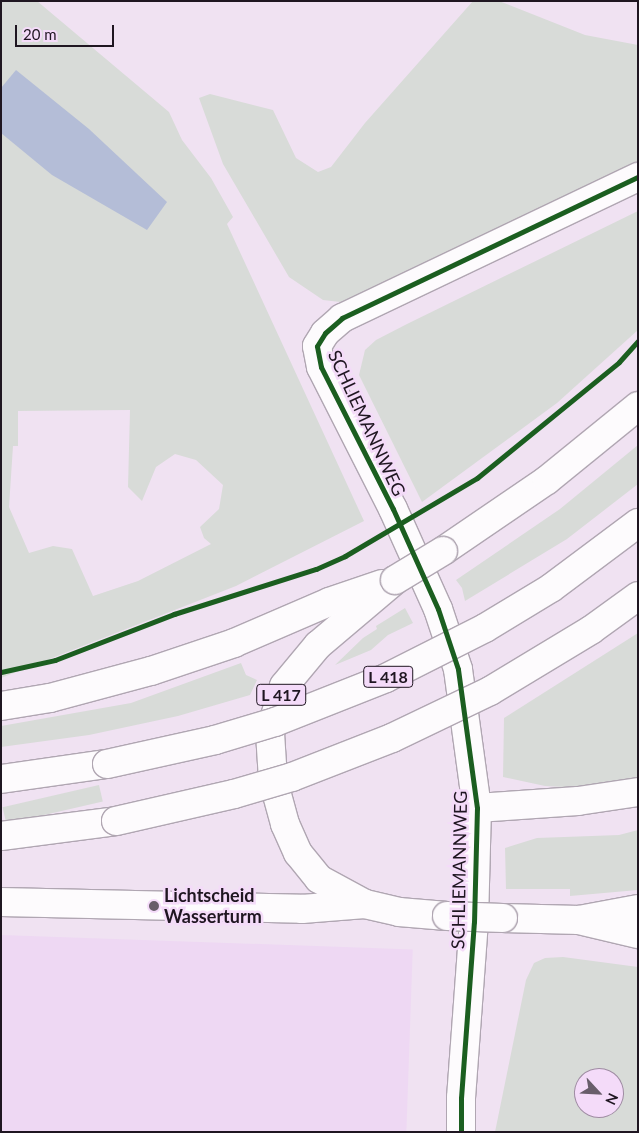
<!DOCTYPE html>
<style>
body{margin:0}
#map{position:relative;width:639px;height:1133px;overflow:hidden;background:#f0e2f2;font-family:Lato,sans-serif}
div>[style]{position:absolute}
.built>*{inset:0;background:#eed8f3;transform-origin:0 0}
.green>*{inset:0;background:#d8dbd8;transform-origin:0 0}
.water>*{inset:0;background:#b4bdd7}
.roads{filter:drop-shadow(1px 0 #b0a6b2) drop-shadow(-1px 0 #b0a6b2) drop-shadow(0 1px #b0a6b2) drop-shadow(0 -1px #b0a6b2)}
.minor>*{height:28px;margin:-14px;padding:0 14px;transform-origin:14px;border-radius:14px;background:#fdfbfd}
.major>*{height:28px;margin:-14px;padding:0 14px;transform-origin:14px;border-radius:14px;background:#fdfbfd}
.highway>*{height:28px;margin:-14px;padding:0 14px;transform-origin:14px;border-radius:14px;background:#fdfbfd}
.bridges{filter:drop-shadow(1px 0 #b0a6b2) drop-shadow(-1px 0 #b0a6b2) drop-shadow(0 1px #b0a6b2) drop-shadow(0 -1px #b0a6b2)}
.highway-bridge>*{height:28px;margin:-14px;padding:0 14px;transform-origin:14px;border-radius:14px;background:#fdfbfd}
.cycleway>*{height:5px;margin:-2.5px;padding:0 2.5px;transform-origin:2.5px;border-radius:2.5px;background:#1b5e20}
.dots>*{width:14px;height:14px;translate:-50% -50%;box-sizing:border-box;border:2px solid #f4dbf9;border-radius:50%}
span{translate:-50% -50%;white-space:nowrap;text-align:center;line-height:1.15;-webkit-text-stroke:5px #f4dbf9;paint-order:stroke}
.shield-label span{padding:1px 4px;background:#f4dbf9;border:1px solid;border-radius:4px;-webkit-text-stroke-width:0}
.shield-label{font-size:16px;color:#1f1621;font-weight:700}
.street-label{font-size:18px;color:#1f1621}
.poi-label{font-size:18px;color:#1f1621;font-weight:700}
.left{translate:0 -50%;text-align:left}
.frame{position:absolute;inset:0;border:2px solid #1f1621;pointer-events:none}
.north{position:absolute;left:574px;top:1068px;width:50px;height:50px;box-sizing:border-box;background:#f4dbf9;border:1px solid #9f8ca3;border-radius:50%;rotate:115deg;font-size:14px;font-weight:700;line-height:20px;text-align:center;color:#1f1621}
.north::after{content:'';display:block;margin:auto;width:18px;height:22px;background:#685d6a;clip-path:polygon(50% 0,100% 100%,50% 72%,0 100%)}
.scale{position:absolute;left:15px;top:25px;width:99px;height:22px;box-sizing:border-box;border:2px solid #1f1621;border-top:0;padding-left:6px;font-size:15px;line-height:18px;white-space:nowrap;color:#1f1621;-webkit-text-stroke:4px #f4dbf9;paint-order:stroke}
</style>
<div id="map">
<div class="built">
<i style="left:1px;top:935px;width:412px;height:197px;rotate:2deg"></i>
</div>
<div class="green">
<i style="clip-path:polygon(evenodd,1px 1px,37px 1px,169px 112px,182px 140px,211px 178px,233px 217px,227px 224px,364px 521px,236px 586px,1px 678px,1px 1px,130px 410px,128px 487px,142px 501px,156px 467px,175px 454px,196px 460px,223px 485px,219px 509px,200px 527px,204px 538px,211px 544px,138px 581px,93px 596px,72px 549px,53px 546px,29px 553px,9px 507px,13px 446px,18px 446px,18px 411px,130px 410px)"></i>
<i style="clip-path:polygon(473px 1px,499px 1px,585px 35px,638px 45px,638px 161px,367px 295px,349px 303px,323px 300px,289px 277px,223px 164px,199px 98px,210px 94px,273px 110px,296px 158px,318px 172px,331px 167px,365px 123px)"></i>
<i style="clip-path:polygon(638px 211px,638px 330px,557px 403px,422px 502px,359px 375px,365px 350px,376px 340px,407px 324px)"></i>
<i style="clip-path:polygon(638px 445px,638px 484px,567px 539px,465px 601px,462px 588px,456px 580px,560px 509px)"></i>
<i style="clip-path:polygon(405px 608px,413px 623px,388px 635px,371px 650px,335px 665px,363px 638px,377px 629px,376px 626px)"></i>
<i style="clip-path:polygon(638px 633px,638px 780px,599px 789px,545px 786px,503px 777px,504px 718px)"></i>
<i style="clip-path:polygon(241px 663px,246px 675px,257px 680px,250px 695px,178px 716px,89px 735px,1px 747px,1px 726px,131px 703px)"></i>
<i style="left:99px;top:785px;width:17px;height:99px;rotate:77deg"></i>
<i style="clip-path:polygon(638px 830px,638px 890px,570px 896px,570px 889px,506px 889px,505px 848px,537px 838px,619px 835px)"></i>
<i style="clip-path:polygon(evenodd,563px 957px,638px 967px,638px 1132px,495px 1132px,526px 980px,534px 963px,545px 958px,563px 957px,584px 1078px,614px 1078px,614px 1108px,584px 1108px,584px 1078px)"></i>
</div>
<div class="water">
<i style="clip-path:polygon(16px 70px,89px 129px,167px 202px,147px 230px,52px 175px,1px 133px,1px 88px)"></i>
</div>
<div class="roads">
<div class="minor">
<i style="left:477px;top:808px;width:101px;rotate:-4deg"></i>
<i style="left:578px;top:801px;width:61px;rotate:-8.5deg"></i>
<i style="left:461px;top:1132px;width:34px;rotate:-90deg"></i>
<i style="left:461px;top:1098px;width:176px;rotate:-85.8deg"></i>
<i style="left:474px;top:922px;width:114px;rotate:-88.5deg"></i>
<i style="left:477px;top:808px;width:140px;rotate:-97.8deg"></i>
<i style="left:458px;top:669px;width:63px;rotate:-108.4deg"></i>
<i style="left:438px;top:609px;width:110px;rotate:-114.2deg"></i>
<i style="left:393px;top:509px;width:159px;rotate:-116.9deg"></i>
<i style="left:321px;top:367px;width:21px;rotate:-101deg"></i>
<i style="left:317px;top:346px;width:15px;rotate:-58deg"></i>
<i style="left:325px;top:333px;width:23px;rotate:-41deg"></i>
<i style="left:342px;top:318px;width:328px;rotate:-25.5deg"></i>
</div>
<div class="major">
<i style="left:579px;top:920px;width:61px;rotate:13.3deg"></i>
</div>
<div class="highway">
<i style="left:443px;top:551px;width:126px;rotate:-34.3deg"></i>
<i style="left:547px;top:480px;width:117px;rotate:-39.1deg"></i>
<i style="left:395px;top:580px;width:101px;rotate:139.8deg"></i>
<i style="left:318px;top:645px;width:53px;rotate:129.7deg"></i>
<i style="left:284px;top:686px;width:49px;rotate:106.6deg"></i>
<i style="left:270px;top:733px;width:47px;rotate:86.3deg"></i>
<i style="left:273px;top:780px;width:46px;rotate:74.7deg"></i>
<i style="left:285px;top:824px;width:32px;rotate:66deg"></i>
<i style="left:298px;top:853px;width:33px;rotate:51deg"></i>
<i style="left:319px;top:879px;width:52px;rotate:28.5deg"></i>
<i style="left:365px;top:904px;width:35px;rotate:13deg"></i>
<i style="left:399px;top:912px;width:48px;rotate:4.8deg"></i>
<i style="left:1px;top:706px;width:50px;rotate:-9.3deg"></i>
<i style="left:50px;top:698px;width:105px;rotate:-15deg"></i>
<i style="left:151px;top:671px;width:88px;rotate:-18.6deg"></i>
<i style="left:234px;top:643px;width:103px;rotate:-23.3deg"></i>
<i style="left:329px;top:602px;width:56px;rotate:-18.8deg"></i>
<i style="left:1px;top:779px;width:107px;rotate:-8.1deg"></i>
<i style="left:1px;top:836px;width:116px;rotate:-7.4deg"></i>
<i style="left:1px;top:902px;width:301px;rotate:1.3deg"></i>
<i style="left:302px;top:909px;width:63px;rotate:-4.5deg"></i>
<i style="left:503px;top:918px;width:76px;rotate:1.5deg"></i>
<i style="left:579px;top:920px;width:60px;rotate:-10.6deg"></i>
</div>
</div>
<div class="bridges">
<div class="highway-bridge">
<i style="left:395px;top:580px;width:56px;rotate:-31.1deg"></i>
<i style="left:107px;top:764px;width:111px;rotate:-12.5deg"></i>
<i style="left:215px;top:740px;width:63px;rotate:-16.7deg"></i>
<i style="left:275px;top:722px;width:119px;rotate:-21.6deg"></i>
<i style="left:386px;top:678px;width:111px;rotate:-26.8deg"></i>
<i style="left:485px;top:628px;width:77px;rotate:-31.2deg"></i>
<i style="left:551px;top:588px;width:109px;rotate:-36.8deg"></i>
<i style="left:116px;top:821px;width:121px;rotate:-12.9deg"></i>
<i style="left:234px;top:794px;width:60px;rotate:-16.3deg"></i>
<i style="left:292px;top:777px;width:107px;rotate:-21.3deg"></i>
<i style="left:392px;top:738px;width:109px;rotate:-25.6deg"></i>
<i style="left:490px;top:691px;width:118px;rotate:-31.1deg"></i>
<i style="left:591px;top:630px;width:58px;rotate:-35.9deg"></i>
<i style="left:447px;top:916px;width:56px;rotate:2deg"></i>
</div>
</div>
<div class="cycleway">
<i style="left:1px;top:672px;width:55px;rotate:-12.5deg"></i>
<i style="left:55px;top:660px;width:128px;rotate:-21.1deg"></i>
<i style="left:174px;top:614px;width:149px;rotate:-17.6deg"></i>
<i style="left:316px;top:569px;width:32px;rotate:-24deg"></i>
<i style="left:345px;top:556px;width:153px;rotate:-30.6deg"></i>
<i style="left:477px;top:478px;width:183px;rotate:-39.2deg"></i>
<i style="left:619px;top:362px;width:28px;rotate:-48deg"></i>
<i style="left:461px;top:1132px;width:34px;rotate:-90deg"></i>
<i style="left:461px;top:1098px;width:176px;rotate:-85.8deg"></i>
<i style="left:474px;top:922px;width:114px;rotate:-88.5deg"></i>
<i style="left:477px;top:808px;width:140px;rotate:-97.8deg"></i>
<i style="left:458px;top:669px;width:63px;rotate:-108.4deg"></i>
<i style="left:438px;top:609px;width:110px;rotate:-114.2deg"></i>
<i style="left:393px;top:509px;width:159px;rotate:-116.9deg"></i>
<i style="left:321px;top:367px;width:21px;rotate:-101deg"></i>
<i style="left:317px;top:346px;width:15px;rotate:-58deg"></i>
<i style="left:325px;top:333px;width:23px;rotate:-41deg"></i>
<i style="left:342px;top:318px;width:328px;rotate:-25.5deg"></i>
</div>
<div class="dots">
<i style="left:154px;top:906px;background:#685d6a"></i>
</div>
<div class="shield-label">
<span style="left:388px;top:677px">L 418</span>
<span style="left:281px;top:695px">L 417</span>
</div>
<div class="street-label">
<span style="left:367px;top:423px;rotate:65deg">SCHLIEMANNWEG</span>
<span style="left:459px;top:870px;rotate:-89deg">SCHLIEMANNWEG</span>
</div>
<div class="poi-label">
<span class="left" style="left:164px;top:906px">Lichtscheid<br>Wasserturm</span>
</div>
<div class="frame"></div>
<div class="north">N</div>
<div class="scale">20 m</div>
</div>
